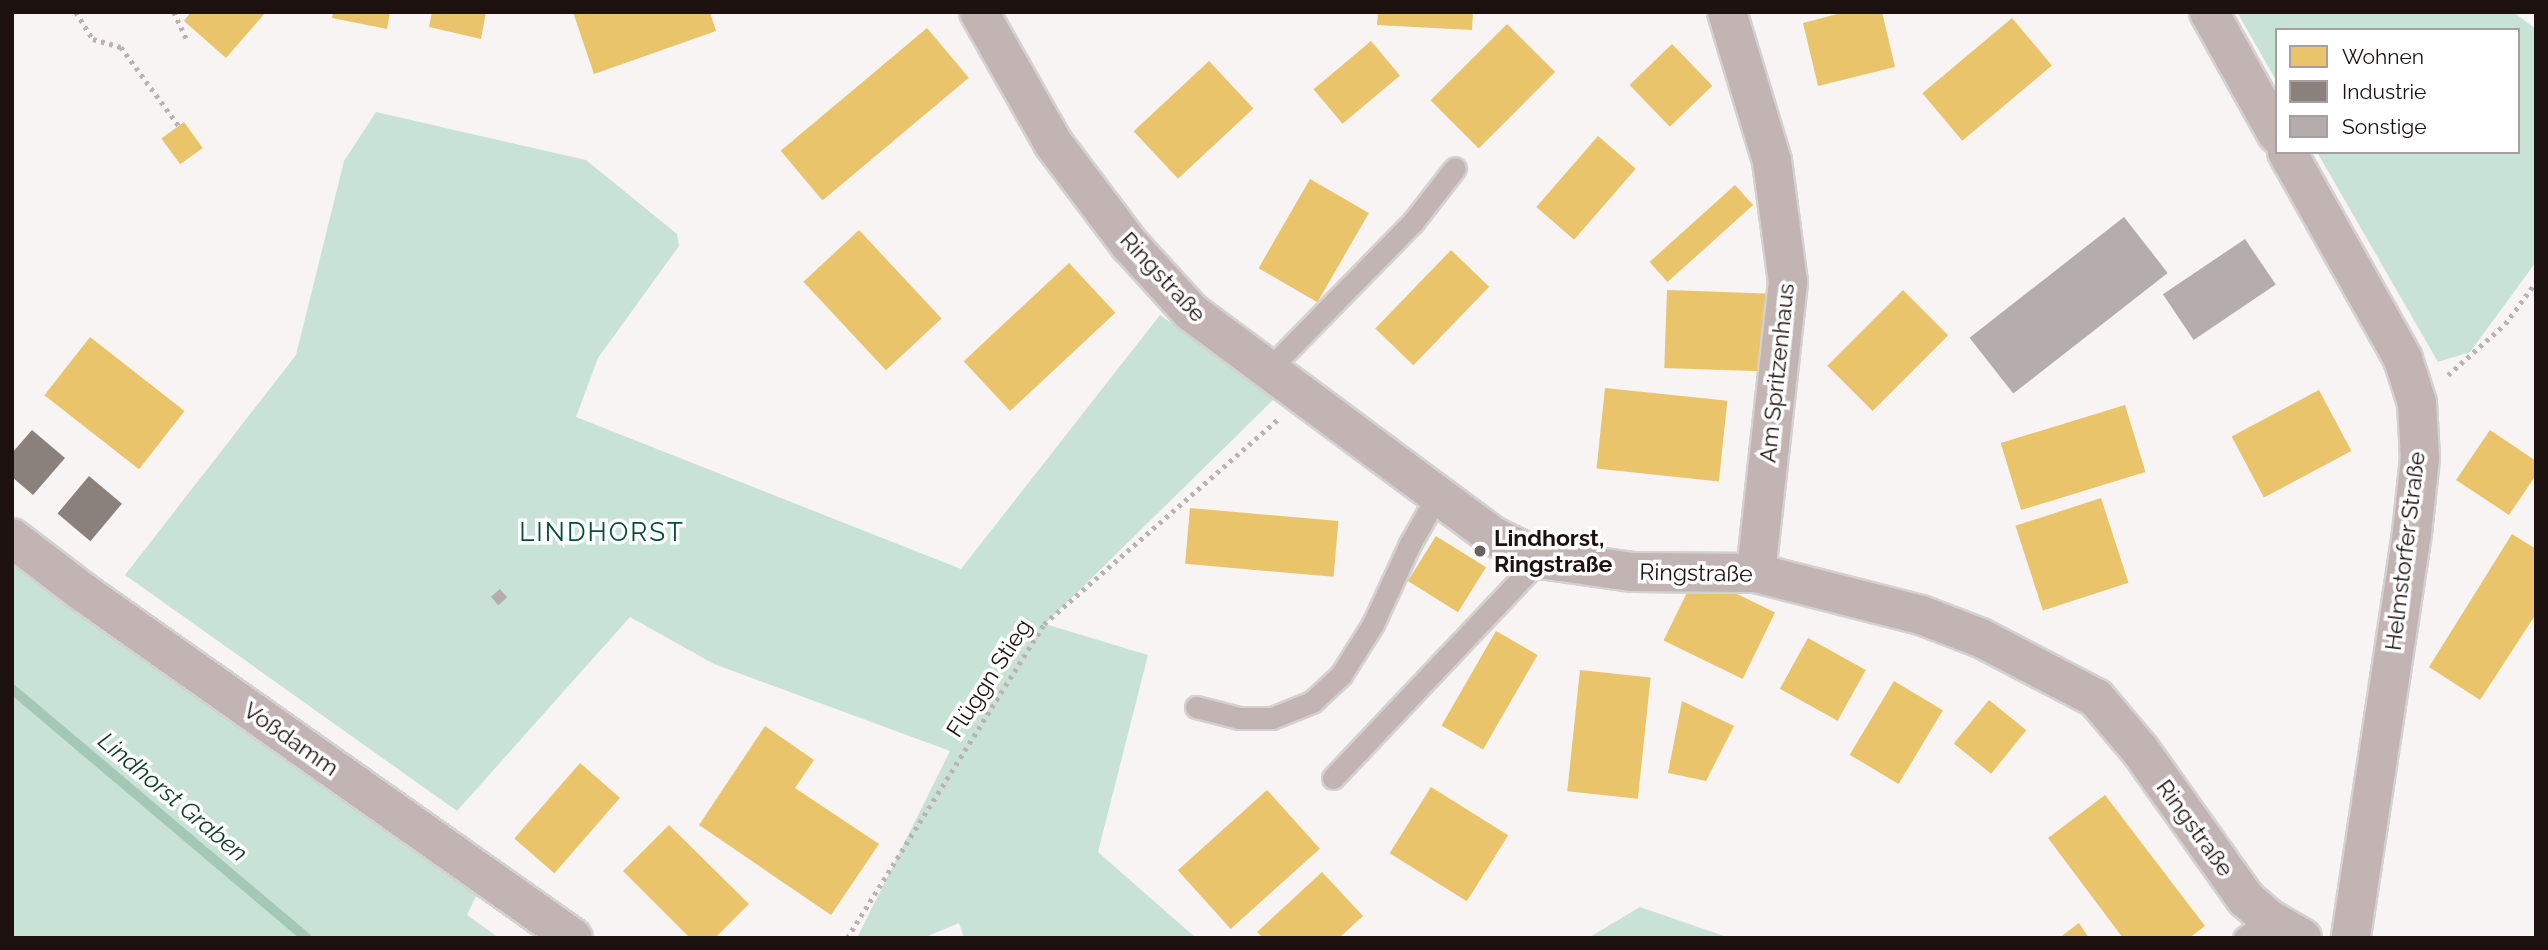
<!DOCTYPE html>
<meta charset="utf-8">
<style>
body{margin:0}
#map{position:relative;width:2548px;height:950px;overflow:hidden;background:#f8f4f4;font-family:Raleway,sans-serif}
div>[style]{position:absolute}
.green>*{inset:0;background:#c8e3d5}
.homes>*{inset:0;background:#e9c46a;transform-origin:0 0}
.industry>*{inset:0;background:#8a817c;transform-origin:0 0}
.stream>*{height:10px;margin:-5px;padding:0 5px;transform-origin:5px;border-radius:5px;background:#a4c7b6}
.building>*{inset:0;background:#b5adac;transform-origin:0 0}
.path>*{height:4.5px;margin-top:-2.25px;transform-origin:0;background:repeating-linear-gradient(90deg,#bbb2b1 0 3.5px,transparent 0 8.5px)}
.roads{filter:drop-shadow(2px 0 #d4d1d0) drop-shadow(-2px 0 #d4d1d0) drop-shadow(0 2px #d4d1d0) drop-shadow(0 -2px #d4d1d0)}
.lane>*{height:21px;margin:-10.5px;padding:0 10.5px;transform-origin:10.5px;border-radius:10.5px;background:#c1b4b3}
.street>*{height:38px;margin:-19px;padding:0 19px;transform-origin:19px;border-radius:19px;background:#c1b4b3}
.dots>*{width:19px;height:19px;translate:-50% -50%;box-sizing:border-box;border:4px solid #fff;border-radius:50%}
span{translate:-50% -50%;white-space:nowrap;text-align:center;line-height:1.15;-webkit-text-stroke:7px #fff;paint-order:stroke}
.street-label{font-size:23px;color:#1d1110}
.poi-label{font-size:23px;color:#1d1110;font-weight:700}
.left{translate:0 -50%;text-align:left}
.water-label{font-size:24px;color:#0e3b29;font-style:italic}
.quarter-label{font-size:26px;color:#024f36;letter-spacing:2px}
.frame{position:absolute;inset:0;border:14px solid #1d1110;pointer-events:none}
.legend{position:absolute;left:2275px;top:28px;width:245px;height:126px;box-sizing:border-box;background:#fff;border:2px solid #a5a09f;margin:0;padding:9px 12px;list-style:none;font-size:21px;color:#1d1110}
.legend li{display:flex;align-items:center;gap:14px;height:35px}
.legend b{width:35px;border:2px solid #a5a09f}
</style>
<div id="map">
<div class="green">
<i style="clip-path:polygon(2237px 12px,2513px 12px,2536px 29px,2536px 262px,2470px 352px,2438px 362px,2317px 152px,2518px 152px,2518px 30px,2277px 30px,2277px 82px)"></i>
<i style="clip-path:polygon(376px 112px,586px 160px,677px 234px,679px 246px,598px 358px,576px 417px,961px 569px,1160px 315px,1276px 397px,1045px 624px,1148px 655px,1098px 852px,1196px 938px,964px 938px,959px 923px,923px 938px,857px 938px,950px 751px,714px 664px,630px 617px,457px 811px,125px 575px,296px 355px,344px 161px)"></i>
<i style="clip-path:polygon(12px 551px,480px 888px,467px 915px,499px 938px,12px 938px)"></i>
<i style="clip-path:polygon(1640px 907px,1730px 938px,1588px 938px)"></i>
</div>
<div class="homes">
<i style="clip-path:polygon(191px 12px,266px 12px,226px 58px,184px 21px)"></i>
<i style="clip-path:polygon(333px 12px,390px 12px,387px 29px,332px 18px)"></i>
<i style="clip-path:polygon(432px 12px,486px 12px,481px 39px,429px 27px)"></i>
<i style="clip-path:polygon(573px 12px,710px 12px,716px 31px,594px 74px)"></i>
<i style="clip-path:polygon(1378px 12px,1473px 12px,1472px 30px,1377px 25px)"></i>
<i style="clip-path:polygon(1845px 12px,1882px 12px,1895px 67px,1818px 86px,1803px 23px)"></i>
<i style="left:2012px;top:18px;width:62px;height:117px;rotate:50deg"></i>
<i style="left:1507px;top:24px;width:68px;height:108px;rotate:45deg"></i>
<i style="left:927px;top:28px;width:65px;height:191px;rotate:50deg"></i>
<i style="left:1371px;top:41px;width:45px;height:75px;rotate:50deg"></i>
<i style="left:1672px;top:44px;width:58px;height:59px;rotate:46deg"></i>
<i style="left:1209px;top:61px;width:65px;height:103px;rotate:47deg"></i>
<i style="left:184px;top:122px;width:32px;height:28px;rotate:54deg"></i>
<i style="left:1598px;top:136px;width:50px;height:94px;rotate:41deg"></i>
<i style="left:1310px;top:179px;width:68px;height:103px;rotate:30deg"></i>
<i style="left:1735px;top:185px;width:27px;height:115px;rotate:48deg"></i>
<i style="left:859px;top:230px;width:121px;height:76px;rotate:47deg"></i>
<i style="left:1451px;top:250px;width:53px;height:109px;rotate:44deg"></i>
<i style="left:1069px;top:263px;width:68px;height:144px;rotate:47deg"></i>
<i style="left:1667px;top:290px;width:105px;height:78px;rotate:2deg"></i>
<i style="left:1903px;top:290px;width:64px;height:107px;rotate:45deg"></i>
<i style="left:90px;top:337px;width:120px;height:74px;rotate:38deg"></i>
<i style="left:1605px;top:388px;width:123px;height:81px;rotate:6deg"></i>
<i style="left:2319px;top:390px;width:69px;height:99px;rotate:62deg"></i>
<i style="left:2125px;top:405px;width:70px;height:130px;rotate:73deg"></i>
<i style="clip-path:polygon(2490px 430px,2536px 461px,2536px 475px,2509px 515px,2456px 480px)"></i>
<i style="left:2101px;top:498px;width:89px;height:90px;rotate:72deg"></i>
<i style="left:1190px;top:508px;width:149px;height:56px;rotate:5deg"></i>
<i style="clip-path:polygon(2512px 534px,2536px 549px,2536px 614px,2480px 700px,2429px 667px)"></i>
<i style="left:1436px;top:536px;width:59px;height:53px;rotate:32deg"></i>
<i style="left:1696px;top:574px;width:88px;height:74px;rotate:26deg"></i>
<i style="left:1496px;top:631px;width:48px;height:109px;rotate:30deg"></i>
<i style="left:1808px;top:638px;width:66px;height:58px;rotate:29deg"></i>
<i style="left:1580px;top:670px;width:71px;height:122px;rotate:6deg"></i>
<i style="left:1894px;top:681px;width:57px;height:86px;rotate:31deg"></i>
<i style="left:1989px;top:700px;width:48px;height:56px;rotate:39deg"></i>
<i style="clip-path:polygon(1682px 701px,1734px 726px,1706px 781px,1668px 773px)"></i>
<i style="clip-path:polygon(765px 726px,814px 760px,795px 788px,879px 844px,831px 915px,699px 825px)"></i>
<i style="left:580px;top:763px;width:53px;height:100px;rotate:41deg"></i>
<i style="left:1431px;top:787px;width:91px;height:78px;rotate:32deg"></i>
<i style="left:1267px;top:790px;width:79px;height:120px;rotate:48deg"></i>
<i style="clip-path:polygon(2105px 795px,2205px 926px,2189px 938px,2123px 938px,2048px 838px)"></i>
<i style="clip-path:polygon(669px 825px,749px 904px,715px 938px,690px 938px,623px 871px)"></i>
<i style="clip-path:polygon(1322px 872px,1363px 916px,1339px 938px,1263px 938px,1257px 932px)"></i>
<i style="clip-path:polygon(2079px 923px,2089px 938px,2059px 938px)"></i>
</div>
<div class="industry">
<i style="clip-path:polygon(32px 430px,65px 458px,33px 495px,12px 477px,12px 453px)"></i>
<i style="left:89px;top:476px;width:43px;height:49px;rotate:40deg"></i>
</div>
<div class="stream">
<i style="left:12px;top:689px;width:386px;rotate:40.2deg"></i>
</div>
<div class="building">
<i style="left:2124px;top:217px;width:71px;height:196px;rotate:52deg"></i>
<i style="left:2245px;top:239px;width:55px;height:99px;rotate:56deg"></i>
<i style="left:500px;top:589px;width:11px;height:12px;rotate:49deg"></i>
</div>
<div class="path">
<i style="left:76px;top:12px;width:32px;rotate:58deg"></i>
<i style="left:93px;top:39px;width:29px;rotate:16deg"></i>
<i style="left:121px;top:47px;width:98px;rotate:53.7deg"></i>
<i style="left:174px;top:12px;width:33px;rotate:65deg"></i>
<i style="left:2448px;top:375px;width:76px;rotate:-41.8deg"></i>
<i style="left:2505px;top:324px;width:52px;rotate:-53.6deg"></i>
<i style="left:847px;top:938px;width:371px;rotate:-57.9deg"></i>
<i style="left:1044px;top:624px;width:310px;rotate:-41.2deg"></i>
</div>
<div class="roads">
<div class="lane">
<i style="left:1268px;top:370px;width:207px;rotate:-45.6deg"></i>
<i style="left:1413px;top:222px;width:68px;rotate:-52.1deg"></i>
<i style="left:1196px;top:707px;width:44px;rotate:14.3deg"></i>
<i style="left:1239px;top:718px;width:33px"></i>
<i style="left:1272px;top:718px;width:43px;rotate:-21.8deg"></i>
<i style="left:1312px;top:702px;width:40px;rotate:-43deg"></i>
<i style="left:1341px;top:675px;width:60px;rotate:-57.9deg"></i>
<i style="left:1373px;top:624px;width:88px;rotate:-65.2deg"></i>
<i style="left:1410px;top:544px;width:55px;rotate:-60.6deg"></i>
<i style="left:1333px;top:778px;width:301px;rotate:-46.6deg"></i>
<i style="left:2244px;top:938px;width:31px;rotate:-37deg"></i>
</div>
<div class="street">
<i style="left:979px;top:12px;width:150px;rotate:60.5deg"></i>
<i style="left:1053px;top:143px;width:128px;rotate:53deg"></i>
<i style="left:1130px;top:245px;width:91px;rotate:47.7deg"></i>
<i style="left:1191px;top:312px;width:374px;rotate:36.6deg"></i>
<i style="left:1491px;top:535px;width:55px;rotate:26.1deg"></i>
<i style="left:1540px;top:559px;width:94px;rotate:8deg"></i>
<i style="left:1633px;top:572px;width:123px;rotate:0.5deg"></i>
<i style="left:1756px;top:573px;width:170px;rotate:14.3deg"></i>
<i style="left:1921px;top:615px;width:64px;rotate:21deg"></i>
<i style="left:1981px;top:638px;width:130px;rotate:27.6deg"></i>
<i style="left:2096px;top:698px;width:68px;rotate:49.8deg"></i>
<i style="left:2140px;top:750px;width:183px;rotate:54.6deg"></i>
<i style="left:2246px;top:899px;width:30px;rotate:41deg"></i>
<i style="left:2269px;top:919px;width:38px;rotate:30deg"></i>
<i style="left:1727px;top:12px;width:156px;rotate:73.2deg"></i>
<i style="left:1772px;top:161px;width:122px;rotate:82.5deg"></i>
<i style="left:1788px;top:282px;width:293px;rotate:96.3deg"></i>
<i style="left:2209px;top:12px;width:140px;rotate:60.9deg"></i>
<i style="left:2287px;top:152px;width:237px;rotate:60.7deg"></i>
<i style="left:2403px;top:359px;width:46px;rotate:72.3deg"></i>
<i style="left:2417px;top:403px;width:55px;rotate:86.9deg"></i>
<i style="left:2420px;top:458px;width:75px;rotate:96.1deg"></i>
<i style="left:2412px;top:533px;width:410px;rotate:98.6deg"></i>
<i style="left:12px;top:538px;width:91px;rotate:37.4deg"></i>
<i style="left:84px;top:593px;width:598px;rotate:35.2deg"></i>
</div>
</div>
<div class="dots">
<i style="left:1480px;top:551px;background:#6a6060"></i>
</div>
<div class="street-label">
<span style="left:1163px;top:277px;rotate:47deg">Ringstraße</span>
<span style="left:1777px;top:373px;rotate:-84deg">Am Spritzenhaus</span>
<span style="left:2405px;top:551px;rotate:-83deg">Helmstorfer Straße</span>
<span style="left:1696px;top:573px;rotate:1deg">Ringstraße</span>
<span style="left:989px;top:678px;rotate:-57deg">Flüggn Stieg</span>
<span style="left:291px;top:739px;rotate:35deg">Voßdamm</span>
<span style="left:2195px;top:828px;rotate:54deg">Ringstraße</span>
</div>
<div class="poi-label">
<span class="left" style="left:1494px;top:551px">Lindhorst,<br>Ringstraße</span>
</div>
<div class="water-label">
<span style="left:173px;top:797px;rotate:40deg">Lindhorst Graben</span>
</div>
<div class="quarter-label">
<span style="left:602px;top:533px">LINDHORST</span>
</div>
<div class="frame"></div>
<ul class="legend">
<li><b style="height:19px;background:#e9c46a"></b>Wohnen</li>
<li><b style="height:19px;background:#8a817c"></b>Industrie</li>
<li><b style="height:19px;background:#b5adac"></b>Sonstige</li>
</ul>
</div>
